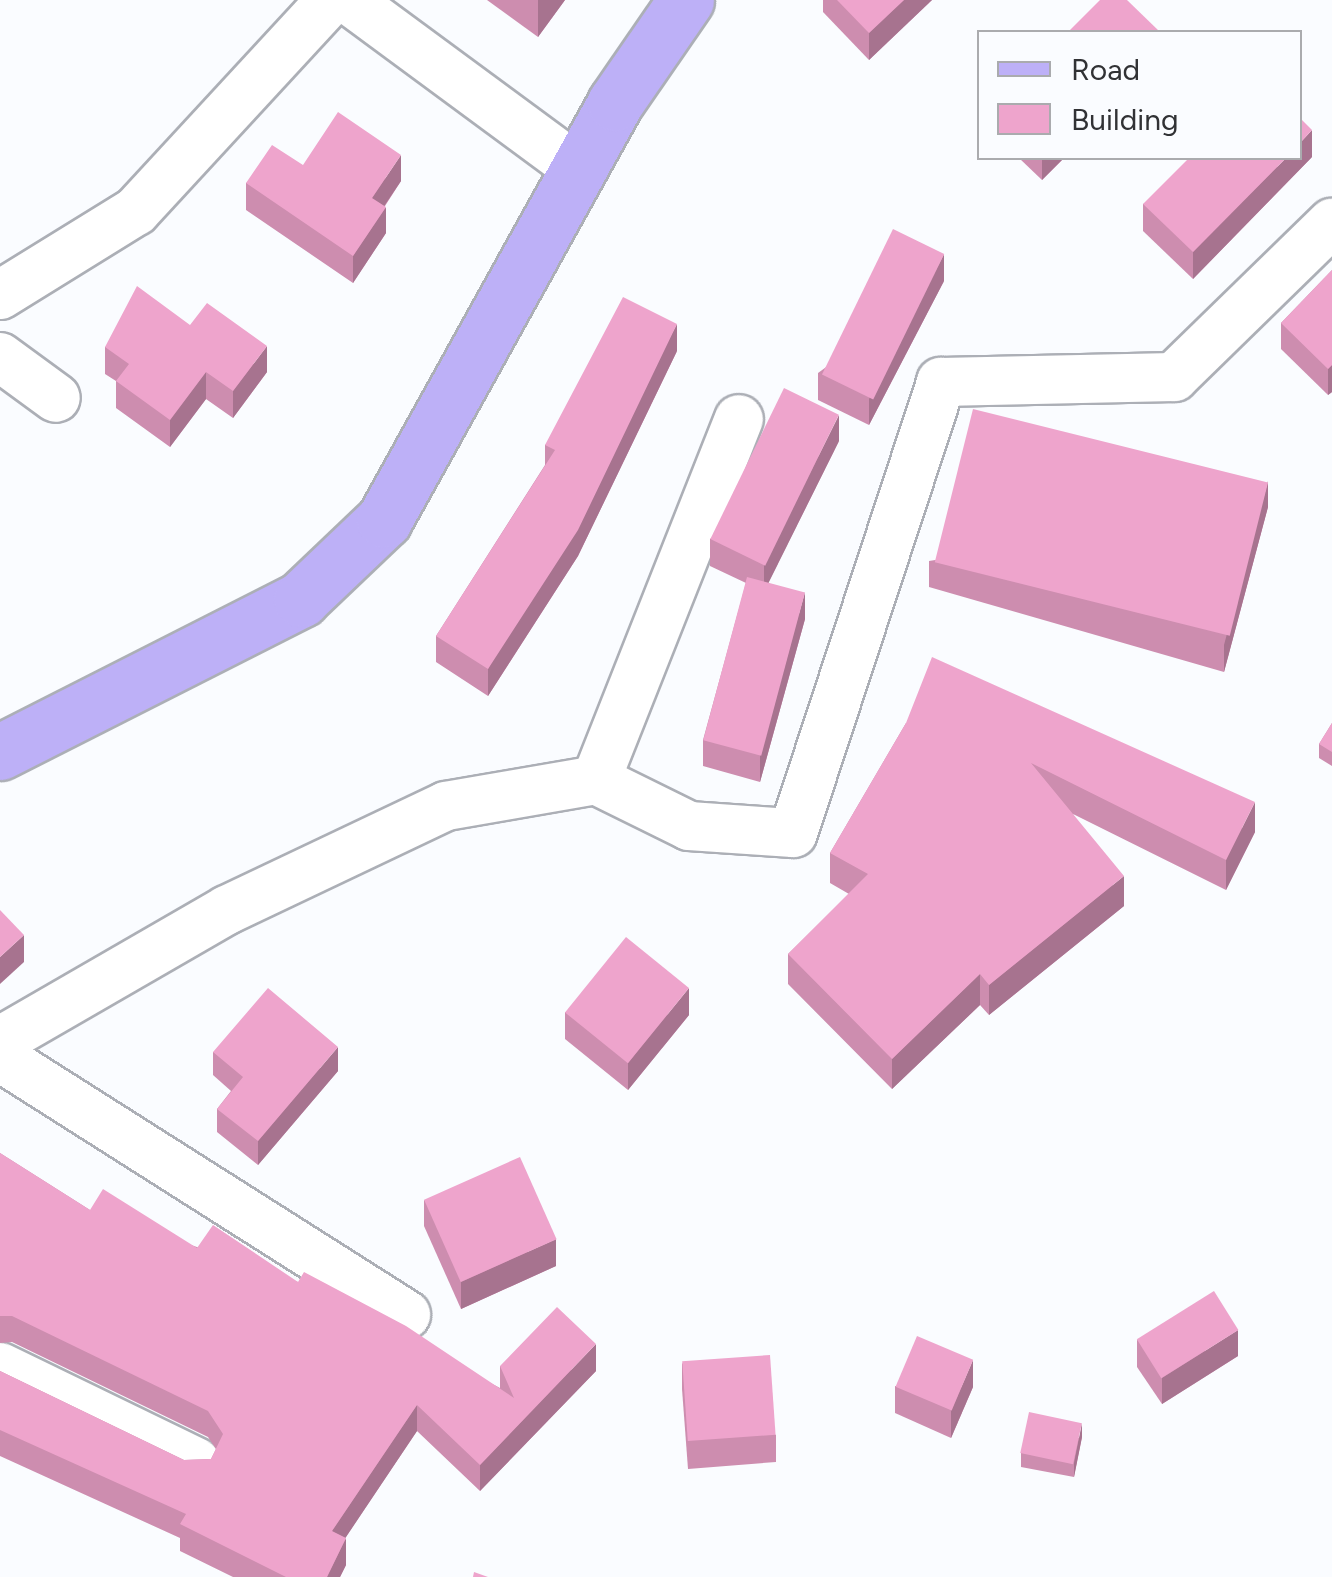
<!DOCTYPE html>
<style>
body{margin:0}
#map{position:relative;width:1332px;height:1577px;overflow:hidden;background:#fafcff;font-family:Figtree,sans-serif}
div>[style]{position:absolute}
.roads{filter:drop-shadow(2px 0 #acafb6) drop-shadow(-2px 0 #acafb6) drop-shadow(0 2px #acafb6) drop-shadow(0 -2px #acafb6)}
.street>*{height:48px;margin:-24px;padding:0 24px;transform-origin:24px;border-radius:24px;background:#fff}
.primary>*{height:55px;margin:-27.5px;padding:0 27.5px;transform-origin:27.5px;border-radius:27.5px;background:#bdb0f7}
.wall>*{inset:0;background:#cd8daf}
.shaded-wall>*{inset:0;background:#a7738f}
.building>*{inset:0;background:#eea4cc;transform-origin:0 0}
span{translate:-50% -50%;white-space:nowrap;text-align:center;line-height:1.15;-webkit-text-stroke:8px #fafcff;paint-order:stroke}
.legend{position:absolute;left:977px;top:30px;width:325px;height:130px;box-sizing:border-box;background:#fafcff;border:2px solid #aaabae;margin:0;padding:12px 18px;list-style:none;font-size:30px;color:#313235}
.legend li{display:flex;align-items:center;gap:20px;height:50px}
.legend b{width:50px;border:2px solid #aaabae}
</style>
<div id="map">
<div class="roads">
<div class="street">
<i style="left:349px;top:0;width:285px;rotate:36.4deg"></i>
<i style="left:0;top:295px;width:160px;rotate:-31.7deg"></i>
<i style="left:136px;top:211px;width:287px;rotate:-47.3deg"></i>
<i style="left:0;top:357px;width:69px;rotate:36.2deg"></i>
<i style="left:596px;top:780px;width:388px;rotate:-68.4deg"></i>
<i style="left:0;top:1041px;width:262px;rotate:-30deg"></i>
<i style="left:227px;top:910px;width:242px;rotate:-25.4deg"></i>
<i style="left:446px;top:806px;width:152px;rotate:-9.8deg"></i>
<i style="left:596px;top:780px;width:104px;rotate:26.3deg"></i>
<i style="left:689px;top:826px;width:104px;rotate:3.9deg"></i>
<i style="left:793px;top:833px;width:475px;rotate:-71.8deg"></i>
<i style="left:941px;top:382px;width:233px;rotate:-1.2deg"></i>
<i style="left:1174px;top:377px;width:221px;rotate:-44.3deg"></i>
<i style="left:0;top:1057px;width:481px;rotate:32.4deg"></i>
<i style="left:0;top:1367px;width:218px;rotate:25.9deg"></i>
</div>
<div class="primary">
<i style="left:0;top:752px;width:338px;rotate:-26.9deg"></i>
<i style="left:301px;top:599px;width:115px;rotate:-43.6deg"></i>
<i style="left:384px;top:520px;width:477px;rotate:-61deg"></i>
<i style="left:615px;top:103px;width:125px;rotate:-55.4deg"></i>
</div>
</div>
<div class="wall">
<i style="clip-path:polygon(487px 0,565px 0,538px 37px)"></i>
<i style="clip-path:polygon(823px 0,932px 0,869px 60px,823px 12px)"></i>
<i style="clip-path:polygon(1312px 157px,1193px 279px,1143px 231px,1143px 204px)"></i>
<i style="clip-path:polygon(1019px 158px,1064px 158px,1042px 180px)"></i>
<i style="clip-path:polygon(303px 165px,401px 181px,385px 206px,386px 233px,353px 283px,246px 210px,246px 183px)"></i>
<i style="clip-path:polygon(1332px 270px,1332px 392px,1328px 395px,1281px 349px,1281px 323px)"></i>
<i style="clip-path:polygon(944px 281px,869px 425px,818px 400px,818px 373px)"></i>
<i style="clip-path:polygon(190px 325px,267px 372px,233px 418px,206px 399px,170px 447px,116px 408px,116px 381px,105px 374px,105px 347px)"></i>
<i style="clip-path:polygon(677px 351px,578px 556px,488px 696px,436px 662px,436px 636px,545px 465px,545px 445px)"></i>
<i style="clip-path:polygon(839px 441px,768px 583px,805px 619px,760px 782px,703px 766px,703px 740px,746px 583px,710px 566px,710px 539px)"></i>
<i style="clip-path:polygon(1268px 507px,1224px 672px,929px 587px,929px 561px)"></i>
<i style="clip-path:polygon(906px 723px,1255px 832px,1226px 890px,1073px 814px,1124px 906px,989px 1015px,980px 1005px,892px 1089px,788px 984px,788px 954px,849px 894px,830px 883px,830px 853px)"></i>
<i style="clip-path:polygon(1332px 723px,1332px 766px,1319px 758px,1319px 744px)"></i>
<i style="clip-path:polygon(565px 1012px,689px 1015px,628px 1090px,565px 1039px)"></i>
<i style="clip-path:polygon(213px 1052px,338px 1071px,258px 1165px,217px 1132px,217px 1109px,231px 1091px,213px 1075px)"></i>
<i style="clip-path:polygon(0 1153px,90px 1210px,298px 1282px,500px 1388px,500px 1366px,596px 1371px,480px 1491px,417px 1431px,345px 1538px,346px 1565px,340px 1577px,233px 1577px,180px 1551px,180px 1538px,0 1456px,0 1371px,184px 1460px,211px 1459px,216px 1449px,208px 1437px,12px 1342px,0 1343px)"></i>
<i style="clip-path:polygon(424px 1200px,556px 1266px,461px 1309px,424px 1226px)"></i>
<i style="clip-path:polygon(1137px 1340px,1238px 1356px,1162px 1404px,1137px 1367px)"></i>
<i style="clip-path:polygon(682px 1363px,776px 1435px,776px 1462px,688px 1469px,682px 1389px)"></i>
<i style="clip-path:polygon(895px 1386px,973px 1387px,951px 1438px,895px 1413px)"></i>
<i style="clip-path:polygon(1082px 1437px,1074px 1477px,1021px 1467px,1021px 1453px)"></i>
</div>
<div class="shaded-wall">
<i style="clip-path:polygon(538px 0,565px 0,538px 37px)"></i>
<i style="clip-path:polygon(904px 0,932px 0,869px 60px,869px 33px)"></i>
<i style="clip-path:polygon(1312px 130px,1312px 157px,1193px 279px,1193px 252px,1286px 158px,1300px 158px,1300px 143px)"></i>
<i style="clip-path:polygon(401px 155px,401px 181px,372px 224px,372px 198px)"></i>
<i style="clip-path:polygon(1042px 158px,1064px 158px,1042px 180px)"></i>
<i style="clip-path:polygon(386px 207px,386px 233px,353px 283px,353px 256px)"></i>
<i style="clip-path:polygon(944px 254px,944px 281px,869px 425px,869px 399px)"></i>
<i style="clip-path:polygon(677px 324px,677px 351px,578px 556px,488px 696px,488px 669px)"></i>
<i style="clip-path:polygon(267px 346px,267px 372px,233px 418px,233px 391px)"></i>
<i style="clip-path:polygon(1332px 365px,1332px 392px,1328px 395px,1328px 369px)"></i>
<i style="clip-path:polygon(206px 372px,206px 399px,170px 447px,170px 420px)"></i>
<i style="clip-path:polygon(839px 415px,839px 441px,764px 592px,764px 565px)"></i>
<i style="clip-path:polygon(1268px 481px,1268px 507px,1224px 672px,1224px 645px)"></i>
<i style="clip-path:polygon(805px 592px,805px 619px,760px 782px,760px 755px)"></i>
<i style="clip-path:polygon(1255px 802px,1255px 832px,1226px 890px,1226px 860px)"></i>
<i style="clip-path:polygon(1124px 876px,1124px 906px,989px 1015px,989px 985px)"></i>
<i style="clip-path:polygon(24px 935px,24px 962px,0 984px,0 957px)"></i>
<i style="clip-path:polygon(980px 974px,980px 1005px,892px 1089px,892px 1059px)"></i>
<i style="clip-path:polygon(689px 988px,689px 1015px,628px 1090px,628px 1063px)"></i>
<i style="clip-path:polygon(338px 1047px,338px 1071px,258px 1165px,258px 1141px)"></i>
<i style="clip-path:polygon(556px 1239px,556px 1266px,461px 1309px,461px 1282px)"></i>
<i style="clip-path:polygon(1238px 1330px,1238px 1356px,1162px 1404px,1162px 1378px)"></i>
<i style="clip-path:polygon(596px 1344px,596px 1371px,480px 1491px,480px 1465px)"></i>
<i style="clip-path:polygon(973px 1360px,973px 1387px,951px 1438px,951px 1411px)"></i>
<i style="clip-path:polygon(417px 1405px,417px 1431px,332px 1558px,332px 1531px)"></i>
<i style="clip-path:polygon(1082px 1423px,1082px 1437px,1074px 1477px,1074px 1463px)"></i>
<i style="clip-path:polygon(346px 1538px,346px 1565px,340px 1577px,327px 1577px)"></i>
</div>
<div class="building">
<i style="clip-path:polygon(837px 0,904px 0,869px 33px)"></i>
<i style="clip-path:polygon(1100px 0,1127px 0,1160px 32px,1068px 32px)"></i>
<i style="clip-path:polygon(338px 112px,401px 155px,372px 198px,386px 207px,353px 256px,246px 183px,272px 145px,303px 165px)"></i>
<i style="clip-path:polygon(1300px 118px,1312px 130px,1300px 143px)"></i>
<i style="clip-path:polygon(1189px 158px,1286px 158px,1193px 252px,1143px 204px)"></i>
<i style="left:893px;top:229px;width:57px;height:162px;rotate:26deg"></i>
<i style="clip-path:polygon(1332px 270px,1332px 365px,1328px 369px,1281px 323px)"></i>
<i style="clip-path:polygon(137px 286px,190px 325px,207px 303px,267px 346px,233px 391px,206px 372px,170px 420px,116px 381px,129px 364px,105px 347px)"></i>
<i style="clip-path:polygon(623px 297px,677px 324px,578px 530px,488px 669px,436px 636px,555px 450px,545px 445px)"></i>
<i style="left:784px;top:388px;width:61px;height:168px;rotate:26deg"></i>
<i style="left:973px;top:409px;width:304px;height:158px;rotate:14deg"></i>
<i style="left:747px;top:577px;width:60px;height:169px;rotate:15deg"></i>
<i style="clip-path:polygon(932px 657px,1255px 802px,1226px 860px,1031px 763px,1124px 876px,989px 985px,980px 974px,892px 1059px,788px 954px,868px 874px,830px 853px,906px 723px)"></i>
<i style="clip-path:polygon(1332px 723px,1332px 752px,1319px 744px)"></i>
<i style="clip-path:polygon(0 910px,24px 935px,0 957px)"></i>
<i style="left:626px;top:937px;width:81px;height:97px;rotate:39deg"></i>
<i style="clip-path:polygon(268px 988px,338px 1047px,258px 1141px,217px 1109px,243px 1077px,213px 1052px)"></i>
<i style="clip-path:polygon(0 1153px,90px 1210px,103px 1189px,197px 1248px,213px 1225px,298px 1282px,304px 1272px,406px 1326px,514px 1398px,500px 1366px,557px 1307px,596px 1344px,480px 1465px,417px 1405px,332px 1531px,346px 1538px,327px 1577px,286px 1577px,180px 1524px,186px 1514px,0 1430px,0 1371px,184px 1460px,211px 1459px,223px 1434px,208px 1411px,12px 1316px,0 1316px)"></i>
<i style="left:520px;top:1157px;width:90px;height:105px;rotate:66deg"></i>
<i style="left:1214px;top:1291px;width:46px;height:91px;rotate:58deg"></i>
<i style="left:917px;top:1336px;width:61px;height:55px;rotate:23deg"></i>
<i style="left:770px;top:1355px;width:80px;height:88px;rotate:86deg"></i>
<i style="left:1029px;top:1412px;width:54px;height:42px;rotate:12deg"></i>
<i style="clip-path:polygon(474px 1572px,488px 1577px,473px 1577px)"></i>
</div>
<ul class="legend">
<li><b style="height:12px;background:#bdb0f7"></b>Road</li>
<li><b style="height:28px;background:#eea4cc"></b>Building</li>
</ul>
</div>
